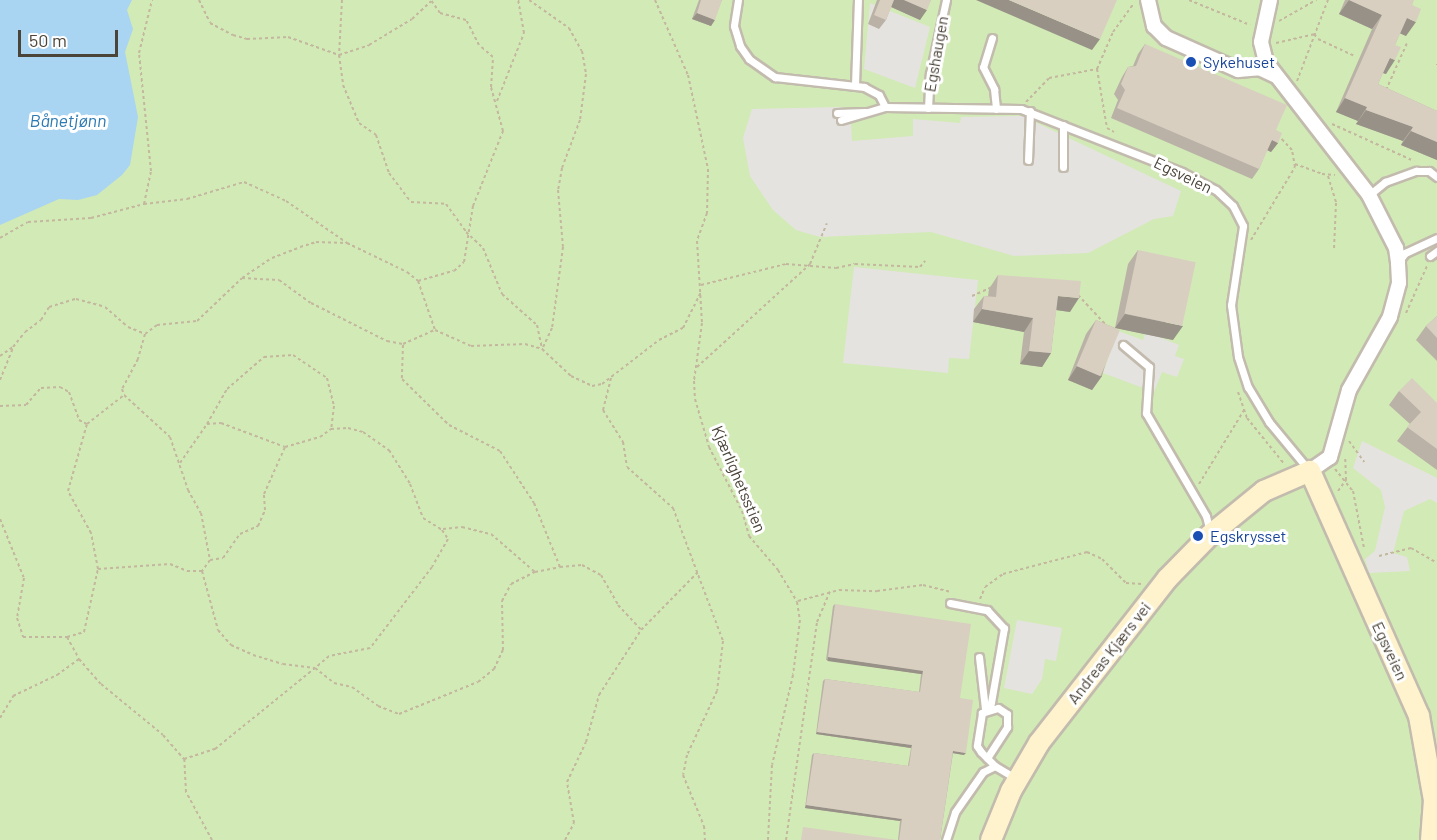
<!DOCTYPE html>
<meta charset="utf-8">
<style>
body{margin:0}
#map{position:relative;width:1437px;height:840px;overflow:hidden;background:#f6f3ec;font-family:Barlow,sans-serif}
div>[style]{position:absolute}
.green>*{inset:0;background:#d2eab5;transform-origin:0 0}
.parking>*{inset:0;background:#e5e3e0}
.water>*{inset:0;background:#a9d4f2}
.path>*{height:2px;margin-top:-1px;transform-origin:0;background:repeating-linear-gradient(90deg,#c4b79f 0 3px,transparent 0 6px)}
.roads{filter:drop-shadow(2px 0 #c2bbae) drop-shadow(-2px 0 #c2bbae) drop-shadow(0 2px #c2bbae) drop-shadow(0 -2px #c2bbae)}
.lane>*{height:7px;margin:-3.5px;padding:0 3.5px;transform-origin:3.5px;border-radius:3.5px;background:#fff}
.street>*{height:14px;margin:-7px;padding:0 7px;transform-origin:7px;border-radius:7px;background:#fff}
.secondary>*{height:20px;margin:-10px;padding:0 10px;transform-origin:10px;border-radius:10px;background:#fff3cd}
.wall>*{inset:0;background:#bab2a6}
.shaded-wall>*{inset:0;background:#979187;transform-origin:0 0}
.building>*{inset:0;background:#d8cfc1;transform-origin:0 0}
.dots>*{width:16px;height:16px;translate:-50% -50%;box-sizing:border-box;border:3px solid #fff;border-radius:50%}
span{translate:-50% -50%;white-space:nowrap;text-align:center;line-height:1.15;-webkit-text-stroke:6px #fff;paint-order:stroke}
.street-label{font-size:16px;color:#4b4439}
.transit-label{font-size:16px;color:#164399}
.left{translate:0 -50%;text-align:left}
.water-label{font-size:18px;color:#2e7ab2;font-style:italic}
.scale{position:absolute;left:18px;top:30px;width:100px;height:27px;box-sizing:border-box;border:3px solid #4b4439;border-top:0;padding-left:8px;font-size:18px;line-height:21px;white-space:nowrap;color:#4b4439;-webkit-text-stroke:4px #fff;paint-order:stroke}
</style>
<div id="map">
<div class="green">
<i style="left:0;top:0;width:1437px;height:840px"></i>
</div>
<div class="parking">
<i style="clip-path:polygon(870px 3px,930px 27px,915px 88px,864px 69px)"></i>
<i style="clip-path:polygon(842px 107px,842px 122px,851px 124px,852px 141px,913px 136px,913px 119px,960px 123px,961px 117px,1022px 116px,1181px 191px,1173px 216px,1154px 219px,1088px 253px,1014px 256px,931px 232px,820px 237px,796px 230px,773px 210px,750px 176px,743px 138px,752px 109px)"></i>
<i style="clip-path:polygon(854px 267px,978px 280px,969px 359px,949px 358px,948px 373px,843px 363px)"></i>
<i style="clip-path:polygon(1118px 331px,1143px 340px,1146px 332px,1179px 345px,1175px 356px,1184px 359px,1177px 377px,1162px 372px,1154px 392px,1103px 373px)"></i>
<i style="clip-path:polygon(1362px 441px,1437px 478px,1437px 503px,1430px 499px,1404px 511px,1393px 553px,1407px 557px,1410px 571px,1369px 573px,1365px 559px,1375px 551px,1385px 507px,1381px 490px,1353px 468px)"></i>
<i style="clip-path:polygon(1017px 620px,1062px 628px,1056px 661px,1045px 659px,1042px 679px,1032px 694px,1004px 688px)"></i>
</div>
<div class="water">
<i style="clip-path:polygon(0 0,132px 0,127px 10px,133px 29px,125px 52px,138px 117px,130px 165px,122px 175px,97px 195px,78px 200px,59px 199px,0 225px)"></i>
</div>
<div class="path">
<i style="left:199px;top:0;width:25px;rotate:64deg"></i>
<i style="left:210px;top:23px;width:26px;rotate:28deg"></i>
<i style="left:233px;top:35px;width:15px;rotate:16deg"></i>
<i style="left:247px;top:39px;width:41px;rotate:-2.8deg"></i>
<i style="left:288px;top:37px;width:54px;rotate:19.4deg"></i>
<i style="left:339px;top:55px;width:32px;rotate:-18deg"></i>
<i style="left:369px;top:45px;width:50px;rotate:-31.2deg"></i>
<i style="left:412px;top:19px;width:26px;rotate:-43deg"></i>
<i style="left:342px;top:0;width:55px;rotate:93.1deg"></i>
<i style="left:339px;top:55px;width:30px;rotate:82deg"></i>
<i style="left:343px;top:85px;width:41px;rotate:67.2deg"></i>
<i style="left:359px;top:123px;width:21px;rotate:35deg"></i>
<i style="left:376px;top:135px;width:40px;rotate:71.1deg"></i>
<i style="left:389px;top:173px;width:36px;rotate:53deg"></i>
<i style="left:411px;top:202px;width:35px;rotate:3deg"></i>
<i style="left:446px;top:204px;width:34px;rotate:54deg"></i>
<i style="left:466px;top:232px;width:23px;rotate:43deg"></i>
<i style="left:483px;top:248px;width:50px;rotate:67.6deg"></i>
<i style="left:502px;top:294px;width:47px;rotate:41.5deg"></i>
<i style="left:537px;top:325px;width:25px;rotate:78deg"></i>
<i style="left:529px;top:0;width:49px;rotate:35deg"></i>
<i style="left:569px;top:28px;width:26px;rotate:61deg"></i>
<i style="left:582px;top:51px;width:23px;rotate:80deg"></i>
<i style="left:586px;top:74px;width:46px;rotate:97.4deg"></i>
<i style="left:580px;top:120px;width:51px;rotate:110.6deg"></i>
<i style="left:562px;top:168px;width:22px;rotate:100deg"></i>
<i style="left:558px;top:190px;width:57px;rotate:85deg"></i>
<i style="left:563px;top:247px;width:82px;rotate:97.7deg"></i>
<i style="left:552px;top:328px;width:23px;rotate:115deg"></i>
<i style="left:655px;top:0;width:82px;rotate:66.3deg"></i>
<i style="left:688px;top:75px;width:96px;rotate:78deg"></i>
<i style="left:708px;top:169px;width:44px;rotate:91.3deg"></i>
<i style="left:707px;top:213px;width:30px;rotate:110deg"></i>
<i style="left:697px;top:241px;width:82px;rotate:86.5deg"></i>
<i style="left:702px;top:323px;width:59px;rotate:97.9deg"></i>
<i style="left:694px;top:381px;width:18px;rotate:87deg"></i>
<i style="left:695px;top:399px;width:50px;rotate:73.7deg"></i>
<i style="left:709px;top:447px;width:72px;rotate:62.7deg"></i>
<i style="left:742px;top:511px;width:26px;rotate:74deg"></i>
<i style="left:749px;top:536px;width:45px;rotate:49.5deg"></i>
<i style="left:778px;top:570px;width:37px;rotate:59deg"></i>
<i style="left:797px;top:602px;width:18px;rotate:81deg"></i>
<i style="left:800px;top:620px;width:55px;rotate:97.3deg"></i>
<i style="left:793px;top:675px;width:92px;rotate:103.1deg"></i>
<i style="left:772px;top:765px;width:75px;rotate:93.1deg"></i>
<i style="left:1189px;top:0;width:66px;rotate:22.3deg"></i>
<i style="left:1279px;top:21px;width:43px;rotate:-29.6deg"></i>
<i style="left:1276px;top:43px;width:39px;rotate:-13deg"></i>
<i style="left:1314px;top:34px;width:6px;rotate:51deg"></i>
<i style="left:1318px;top:39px;width:40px;rotate:25deg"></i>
<i style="left:1437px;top:64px;width:1px;rotate:90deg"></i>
<i style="left:1097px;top:69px;width:60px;rotate:80.4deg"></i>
<i style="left:1107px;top:128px;width:8px;rotate:30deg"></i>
<i style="left:1297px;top:81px;width:87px;rotate:-69.1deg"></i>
<i style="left:1386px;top:90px;width:51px;rotate:-65.9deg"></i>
<i style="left:497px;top:101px;width:73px;rotate:-68.3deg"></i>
<i style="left:524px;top:33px;width:34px;rotate:-100deg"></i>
<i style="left:1026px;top:102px;width:33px;rotate:-46deg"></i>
<i style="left:1049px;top:78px;width:49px;rotate:-10.6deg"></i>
<i style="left:1097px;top:69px;width:40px;rotate:-66.6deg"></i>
<i style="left:1113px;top:32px;width:36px;rotate:-54deg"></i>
<i style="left:1332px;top:124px;width:90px;rotate:24.3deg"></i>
<i style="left:1295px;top:164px;width:29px;rotate:20deg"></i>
<i style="left:1322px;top:174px;width:13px;rotate:4deg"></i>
<i style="left:1328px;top:176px;width:28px;rotate:73deg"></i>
<i style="left:1336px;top:203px;width:45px;rotate:92.5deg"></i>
<i style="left:144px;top:204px;width:43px;rotate:-6.6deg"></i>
<i style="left:187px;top:199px;width:59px;rotate:-16.6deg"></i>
<i style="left:244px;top:182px;width:46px;rotate:24.3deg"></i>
<i style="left:286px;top:201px;width:74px;rotate:34.5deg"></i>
<i style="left:347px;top:243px;width:67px;rotate:25.8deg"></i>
<i style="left:407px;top:272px;width:14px;rotate:39deg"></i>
<i style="left:418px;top:281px;width:52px;rotate:70.9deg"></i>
<i style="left:435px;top:330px;width:39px;rotate:24deg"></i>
<i style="left:471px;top:346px;width:54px;rotate:-2.1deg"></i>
<i style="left:525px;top:344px;width:18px;rotate:16deg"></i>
<i style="left:542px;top:349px;width:40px;rotate:43deg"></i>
<i style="left:571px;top:376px;width:23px;rotate:25deg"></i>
<i style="left:592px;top:386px;width:10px;rotate:-11deg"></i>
<i style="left:602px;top:384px;width:72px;rotate:-37.7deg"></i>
<i style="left:659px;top:340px;width:27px;rotate:-27deg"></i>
<i style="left:683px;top:328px;width:40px;rotate:-63.4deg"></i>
<i style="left:0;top:238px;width:32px;rotate:-30deg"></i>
<i style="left:28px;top:222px;width:63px;rotate:-3.6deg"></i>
<i style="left:91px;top:218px;width:55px;rotate:-14.8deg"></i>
<i style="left:144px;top:204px;width:34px;rotate:-78deg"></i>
<i style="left:151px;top:171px;width:119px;rotate:-95.8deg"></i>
<i style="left:139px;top:53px;width:55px;rotate:-76.2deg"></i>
<i style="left:1251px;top:240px;width:85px;rotate:-58.9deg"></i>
<i style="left:1295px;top:167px;width:17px;rotate:-100deg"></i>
<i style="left:1292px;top:150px;width:19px;rotate:-133deg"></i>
<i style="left:242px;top:278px;width:36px;rotate:-34deg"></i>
<i style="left:272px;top:258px;width:30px;rotate:-21deg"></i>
<i style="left:300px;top:247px;width:17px;rotate:-17deg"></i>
<i style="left:316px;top:242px;width:31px;rotate:2deg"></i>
<i style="left:418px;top:281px;width:37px;rotate:-16deg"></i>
<i style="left:454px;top:271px;width:13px;rotate:-42deg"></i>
<i style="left:464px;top:262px;width:57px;rotate:-80.9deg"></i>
<i style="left:473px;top:206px;width:81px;rotate:-68.2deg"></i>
<i style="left:503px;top:131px;width:46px;rotate:-105.3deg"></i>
<i style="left:491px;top:87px;width:30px;rotate:-86deg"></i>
<i style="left:493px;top:57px;width:18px;rotate:-139deg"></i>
<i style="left:479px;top:45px;width:28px;rotate:-117deg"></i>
<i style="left:466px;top:20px;width:27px;rotate:-165deg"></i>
<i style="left:440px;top:13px;width:16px;rotate:-125deg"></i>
<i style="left:701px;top:285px;width:88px;rotate:-13.9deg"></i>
<i style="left:786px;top:264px;width:50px;rotate:4.6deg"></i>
<i style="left:836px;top:268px;width:19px;rotate:-12deg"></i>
<i style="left:855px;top:264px;width:65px;rotate:2.6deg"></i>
<i style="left:920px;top:267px;width:8px;rotate:-50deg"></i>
<i style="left:1078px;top:295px;width:40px;rotate:47deg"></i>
<i style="left:972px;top:296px;width:24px;rotate:-24deg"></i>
<i style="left:1406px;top:313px;width:51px;rotate:-65.9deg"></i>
<i style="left:145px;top:334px;width:26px;rotate:106deg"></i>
<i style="left:138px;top:359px;width:34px;rotate:118deg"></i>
<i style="left:122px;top:389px;width:6px;rotate:72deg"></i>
<i style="left:124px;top:395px;width:62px;rotate:42.4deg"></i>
<i style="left:170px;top:437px;width:56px;rotate:71.2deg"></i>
<i style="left:188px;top:490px;width:26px;rotate:61deg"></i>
<i style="left:201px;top:513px;width:48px;rotate:79.2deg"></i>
<i style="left:210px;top:560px;width:14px;rotate:126deg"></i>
<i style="left:202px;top:571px;width:61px;rotate:74.8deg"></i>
<i style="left:218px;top:630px;width:20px;rotate:49deg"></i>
<i style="left:231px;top:645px;width:24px;rotate:24deg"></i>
<i style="left:253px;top:655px;width:31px;rotate:17deg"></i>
<i style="left:283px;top:664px;width:32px;rotate:7deg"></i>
<i style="left:403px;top:345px;width:34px;rotate:92deg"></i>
<i style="left:402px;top:379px;width:66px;rotate:44.4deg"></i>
<i style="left:449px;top:425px;width:57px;rotate:27deg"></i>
<i style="left:500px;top:451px;width:62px;rotate:56.8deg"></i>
<i style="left:534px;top:503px;width:69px;rotate:67.9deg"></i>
<i style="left:0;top:356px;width:16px;rotate:-35deg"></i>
<i style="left:697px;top:367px;width:153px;rotate:-42.3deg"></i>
<i style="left:810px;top:264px;width:44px;rotate:-67.5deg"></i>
<i style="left:611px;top:378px;width:33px;rotate:104deg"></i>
<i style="left:603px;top:410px;width:38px;rotate:58deg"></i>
<i style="left:623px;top:442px;width:25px;rotate:81deg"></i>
<i style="left:627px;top:467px;width:62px;rotate:41.7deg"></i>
<i style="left:673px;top:508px;width:142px;rotate:69.4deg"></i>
<i style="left:723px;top:641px;width:50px;rotate:96.8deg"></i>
<i style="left:717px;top:691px;width:71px;rotate:115.1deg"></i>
<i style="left:687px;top:755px;width:20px;rotate:101deg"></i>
<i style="left:683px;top:775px;width:55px;rotate:67.6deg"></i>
<i style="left:704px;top:826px;width:14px;rotate:86deg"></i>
<i style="left:0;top:380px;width:35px;rotate:-68deg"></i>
<i style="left:13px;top:347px;width:19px;rotate:-51deg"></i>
<i style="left:25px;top:332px;width:20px;rotate:-37deg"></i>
<i style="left:41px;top:320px;width:15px;rotate:-58deg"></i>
<i style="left:49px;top:307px;width:28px;rotate:-17deg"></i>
<i style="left:76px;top:299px;width:30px;rotate:15deg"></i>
<i style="left:105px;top:307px;width:30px;rotate:41deg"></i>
<i style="left:128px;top:327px;width:18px;rotate:22deg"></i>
<i style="left:145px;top:334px;width:15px;rotate:-37deg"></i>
<i style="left:157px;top:325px;width:40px;rotate:-5.7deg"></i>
<i style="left:197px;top:321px;width:62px;rotate:-43.7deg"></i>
<i style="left:242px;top:278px;width:37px;rotate:3deg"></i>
<i style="left:279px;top:280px;width:39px;rotate:36deg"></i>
<i style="left:311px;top:303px;width:85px;rotate:26.6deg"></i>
<i style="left:387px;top:341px;width:16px;rotate:11deg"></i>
<i style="left:403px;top:344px;width:35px;rotate:-24deg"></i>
<i style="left:1238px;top:392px;width:28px;rotate:71deg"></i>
<i style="left:1247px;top:418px;width:60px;rotate:51deg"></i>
<i style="left:0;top:406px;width:26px;rotate:-2deg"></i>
<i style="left:26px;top:405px;width:23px;rotate:-49deg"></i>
<i style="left:41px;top:388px;width:19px;rotate:-3deg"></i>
<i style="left:60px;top:387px;width:10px;rotate:29deg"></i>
<i style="left:69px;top:392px;width:30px;rotate:70deg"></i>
<i style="left:79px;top:420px;width:9px;rotate:27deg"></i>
<i style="left:207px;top:424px;width:40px;rotate:-60.3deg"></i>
<i style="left:227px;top:389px;width:49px;rotate:-40.9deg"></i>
<i style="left:264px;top:357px;width:29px;rotate:-4deg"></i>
<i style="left:293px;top:355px;width:41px;rotate:34.1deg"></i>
<i style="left:327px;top:378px;width:29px;rotate:76deg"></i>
<i style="left:334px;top:406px;width:23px;rotate:97deg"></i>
<i style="left:1349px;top:441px;width:26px;rotate:54deg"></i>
<i style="left:180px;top:463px;width:47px;rotate:-55.3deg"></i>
<i style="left:207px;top:424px;width:14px;rotate:-4deg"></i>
<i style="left:221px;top:423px;width:68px;rotate:20.6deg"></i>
<i style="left:1335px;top:469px;width:28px;rotate:51deg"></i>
<i style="left:1353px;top:491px;width:58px;rotate:79.1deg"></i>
<i style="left:1199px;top:484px;width:87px;rotate:-58.7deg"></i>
<i style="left:1338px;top:491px;width:14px;rotate:-54deg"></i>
<i style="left:1346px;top:480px;width:23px;rotate:-92deg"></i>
<i style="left:0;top:519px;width:64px;rotate:67.9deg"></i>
<i style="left:24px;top:578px;width:41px;rotate:99.9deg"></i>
<i style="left:17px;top:618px;width:20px;rotate:72deg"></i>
<i style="left:23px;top:637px;width:44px"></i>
<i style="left:67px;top:637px;width:18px;rotate:-16deg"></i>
<i style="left:84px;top:632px;width:65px;rotate:-77.5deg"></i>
<i style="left:98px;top:569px;width:72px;rotate:-4deg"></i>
<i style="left:170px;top:564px;width:18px;rotate:22deg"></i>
<i style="left:187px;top:571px;width:15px"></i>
<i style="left:443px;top:529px;width:19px;rotate:-6deg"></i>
<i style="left:462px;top:527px;width:30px;rotate:14deg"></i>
<i style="left:491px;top:534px;width:58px;rotate:40.8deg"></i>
<i style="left:1379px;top:556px;width:33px;rotate:-14deg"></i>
<i style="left:1411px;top:548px;width:30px;rotate:30deg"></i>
<i style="left:210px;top:560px;width:13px;rotate:-9deg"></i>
<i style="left:223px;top:558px;width:29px;rotate:-55deg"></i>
<i style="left:240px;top:534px;width:20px;rotate:-24deg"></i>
<i style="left:258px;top:526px;width:17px;rotate:-66deg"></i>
<i style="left:265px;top:510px;width:16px;rotate:-94deg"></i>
<i style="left:264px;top:494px;width:51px;rotate:-65.9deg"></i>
<i style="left:285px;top:447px;width:36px;rotate:-16deg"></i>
<i style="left:320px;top:437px;width:14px;rotate:-36deg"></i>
<i style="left:331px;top:429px;width:17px;rotate:-3deg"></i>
<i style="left:348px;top:428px;width:16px;rotate:15deg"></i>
<i style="left:363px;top:432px;width:32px;rotate:35deg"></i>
<i style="left:389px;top:450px;width:40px;rotate:58deg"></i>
<i style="left:410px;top:484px;width:36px;rotate:69deg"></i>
<i style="left:423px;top:518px;width:22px;rotate:32deg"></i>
<i style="left:442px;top:530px;width:11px;rotate:56deg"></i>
<i style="left:448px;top:539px;width:32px;rotate:120deg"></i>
<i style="left:432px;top:567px;width:102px;rotate:127.4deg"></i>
<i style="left:370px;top:648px;width:42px;rotate:169deg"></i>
<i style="left:329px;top:656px;width:18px;rotate:139deg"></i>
<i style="left:315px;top:668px;width:24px;rotate:38deg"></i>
<i style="left:334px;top:683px;width:18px;rotate:13deg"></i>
<i style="left:352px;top:687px;width:32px;rotate:36deg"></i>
<i style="left:378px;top:706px;width:22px;rotate:21deg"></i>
<i style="left:399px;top:714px;width:85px;rotate:-22.1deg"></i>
<i style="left:478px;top:682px;width:21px;rotate:-39deg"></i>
<i style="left:494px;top:669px;width:21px;rotate:-65deg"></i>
<i style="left:503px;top:650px;width:49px;rotate:-91.2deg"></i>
<i style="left:502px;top:601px;width:19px;rotate:-62deg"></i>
<i style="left:511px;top:584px;width:27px;rotate:-27deg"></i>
<i style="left:535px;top:572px;width:25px;rotate:-11deg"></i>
<i style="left:560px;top:567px;width:22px;rotate:-5deg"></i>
<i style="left:582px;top:565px;width:21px;rotate:28deg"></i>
<i style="left:601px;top:575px;width:34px;rotate:60deg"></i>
<i style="left:618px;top:605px;width:34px;rotate:47deg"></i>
<i style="left:98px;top:569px;width:37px;rotate:-101deg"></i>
<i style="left:91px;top:533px;width:48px;rotate:-118.7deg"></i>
<i style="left:68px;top:491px;width:70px;rotate:-74.2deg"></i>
<i style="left:87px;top:424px;width:47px;rotate:-38.1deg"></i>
<i style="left:980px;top:599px;width:13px;rotate:-67deg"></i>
<i style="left:985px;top:587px;width:22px;rotate:-36deg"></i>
<i style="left:1003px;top:574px;width:87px;rotate:-14.7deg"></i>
<i style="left:1087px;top:552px;width:17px;rotate:25deg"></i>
<i style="left:1102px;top:559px;width:34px;rotate:45deg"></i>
<i style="left:1126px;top:583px;width:16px;rotate:4deg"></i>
<i style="left:798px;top:601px;width:42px;rotate:-15deg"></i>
<i style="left:839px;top:590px;width:38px;rotate:2deg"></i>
<i style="left:877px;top:591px;width:46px;rotate:-7.4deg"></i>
<i style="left:923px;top:585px;width:29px;rotate:14deg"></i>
<i style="left:67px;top:637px;width:25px;rotate:61deg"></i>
<i style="left:79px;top:659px;width:33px;rotate:49deg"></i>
<i style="left:101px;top:684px;width:80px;rotate:39.4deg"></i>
<i style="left:163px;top:735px;width:32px;rotate:49deg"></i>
<i style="left:0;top:718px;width:26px;rotate:-59deg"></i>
<i style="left:13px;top:696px;width:49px;rotate:-25.5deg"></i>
<i style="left:57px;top:675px;width:27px;rotate:-36deg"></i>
<i style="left:212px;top:840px;width:55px;rotate:-118.4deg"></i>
<i style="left:186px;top:792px;width:33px;rotate:-93deg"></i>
<i style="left:184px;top:759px;width:33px;rotate:-18deg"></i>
<i style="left:215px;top:749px;width:129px;rotate:-39deg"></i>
<i style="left:565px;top:840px;width:19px;rotate:-62deg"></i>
<i style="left:574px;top:823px;width:42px;rotate:-99.7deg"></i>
<i style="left:567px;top:782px;width:44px;rotate:-64.6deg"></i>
<i style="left:586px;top:742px;width:49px;rotate:-74.5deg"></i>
<i style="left:599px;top:695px;width:77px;rotate:-57.1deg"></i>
<i style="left:641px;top:630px;width:81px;rotate:-45.5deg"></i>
<i style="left:786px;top:840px;width:220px;rotate:-81.9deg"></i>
<i style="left:817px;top:622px;width:33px;rotate:-67deg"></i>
</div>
<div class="roads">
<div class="lane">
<i style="left:738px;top:0;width:26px;rotate:99deg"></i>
<i style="left:734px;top:26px;width:21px;rotate:73deg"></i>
<i style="left:740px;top:46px;width:16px;rotate:55deg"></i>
<i style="left:749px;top:59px;width:32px;rotate:35deg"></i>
<i style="left:775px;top:77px;width:90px;rotate:6.4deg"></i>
<i style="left:864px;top:87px;width:17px;rotate:28deg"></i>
<i style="left:879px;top:95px;width:13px;rotate:63deg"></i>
<i style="left:885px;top:107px;width:136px;rotate:0.8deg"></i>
<i style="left:1021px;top:109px;width:173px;rotate:21.4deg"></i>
<i style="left:1182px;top:172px;width:38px;rotate:28deg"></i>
<i style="left:1216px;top:190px;width:23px;rotate:43deg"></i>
<i style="left:1233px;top:206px;width:22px;rotate:63deg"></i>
<i style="left:1243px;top:226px;width:80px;rotate:98.6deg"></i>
<i style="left:1231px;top:305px;width:52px;rotate:82.3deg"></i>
<i style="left:1238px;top:357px;width:32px;rotate:72deg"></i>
<i style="left:1248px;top:387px;width:41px;rotate:59deg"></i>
<i style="left:1269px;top:422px;width:61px;rotate:50.3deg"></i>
<i style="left:992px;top:38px;width:30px;rotate:107deg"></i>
<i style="left:983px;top:67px;width:25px;rotate:63deg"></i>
<i style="left:994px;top:89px;width:20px;rotate:84deg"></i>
<i style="left:855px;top:85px;width:85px;rotate:-88deg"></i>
<i style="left:928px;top:108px;width:34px;rotate:-87deg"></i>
<i style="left:930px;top:74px;width:76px;rotate:-77.8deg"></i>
<i style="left:837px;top:113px;width:28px;rotate:-2deg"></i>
<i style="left:841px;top:120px;width:46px;rotate:-16.5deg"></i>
<i style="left:1063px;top:125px;width:42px;rotate:90deg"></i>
<i style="left:1028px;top:160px;width:49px;rotate:-87.7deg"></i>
<i style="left:1369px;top:195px;width:21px;rotate:-39deg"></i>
<i style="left:1385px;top:182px;width:33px;rotate:-20deg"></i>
<i style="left:1416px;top:171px;width:13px"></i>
<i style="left:1429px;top:171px;width:10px;rotate:37deg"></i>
<i style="left:1430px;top:256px;width:9px;rotate:-36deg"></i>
<i style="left:1399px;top:261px;width:10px;rotate:-53deg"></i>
<i style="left:1405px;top:253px;width:35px;rotate:-25deg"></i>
<i style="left:1123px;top:345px;width:34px;rotate:40deg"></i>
<i style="left:1149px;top:367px;width:46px;rotate:93.7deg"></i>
<i style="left:1146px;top:413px;width:119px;rotate:59.8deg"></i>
<i style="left:1206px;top:516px;width:16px;rotate:76deg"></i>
<i style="left:950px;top:603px;width:38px;rotate:11deg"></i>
<i style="left:987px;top:610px;width:25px;rotate:47deg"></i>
<i style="left:1004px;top:628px;width:81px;rotate:99.9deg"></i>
<i style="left:979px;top:657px;width:52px;rotate:83.4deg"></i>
<i style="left:987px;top:758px;width:37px;rotate:-57deg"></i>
<i style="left:1007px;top:727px;width:13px;rotate:-90deg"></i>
<i style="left:1007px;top:714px;width:11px;rotate:-146deg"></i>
<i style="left:998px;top:708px;width:17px;rotate:163deg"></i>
<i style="left:982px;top:713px;width:33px;rotate:99deg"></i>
<i style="left:977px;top:746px;width:7px;rotate:56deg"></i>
<i style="left:981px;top:752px;width:20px;rotate:45deg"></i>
<i style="left:995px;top:766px;width:23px;rotate:31deg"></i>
<i style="left:946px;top:840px;width:29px;rotate:-72deg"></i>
<i style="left:955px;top:812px;width:49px;rotate:-55deg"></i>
<i style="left:983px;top:772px;width:13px;rotate:-27deg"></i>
</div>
<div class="street">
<i style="left:1148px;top:0;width:27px;rotate:77deg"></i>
<i style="left:1154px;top:26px;width:17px;rotate:45deg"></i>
<i style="left:1166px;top:38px;width:79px;rotate:24deg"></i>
<i style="left:1238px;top:70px;width:21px;rotate:-5deg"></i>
<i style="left:1259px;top:68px;width:17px;rotate:25deg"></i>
<i style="left:1270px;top:0;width:43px;rotate:102.1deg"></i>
<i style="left:1261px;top:42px;width:21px;rotate:76deg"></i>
<i style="left:1266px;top:62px;width:168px;rotate:52.2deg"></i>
<i style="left:1369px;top:195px;width:59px;rotate:63deg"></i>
<i style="left:1396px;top:248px;width:15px;rotate:82deg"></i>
<i style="left:1398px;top:263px;width:20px;rotate:87deg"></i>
<i style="left:1399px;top:283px;width:35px;rotate:105deg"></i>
<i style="left:1390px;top:317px;width:84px;rotate:119.3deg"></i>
<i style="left:1349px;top:390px;width:70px;rotate:105.8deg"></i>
<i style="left:1330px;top:457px;width:24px;rotate:145deg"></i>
</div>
<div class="secondary">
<i style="left:991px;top:840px;width:53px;rotate:-67.8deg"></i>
<i style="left:1011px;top:791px;width:56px;rotate:-59.7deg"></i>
<i style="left:1039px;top:743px;width:208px;rotate:-52deg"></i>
<i style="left:1167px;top:579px;width:62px;rotate:-45.7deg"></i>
<i style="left:1210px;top:535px;width:70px;rotate:-39.2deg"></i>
<i style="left:1264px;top:491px;width:50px;rotate:-23.5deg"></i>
<i style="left:1310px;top:471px;width:268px;rotate:66deg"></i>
<i style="left:1419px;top:716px;width:85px;rotate:79.9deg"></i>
<i style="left:1434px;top:800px;width:40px;rotate:94.3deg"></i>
</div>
</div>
<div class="wall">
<i style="clip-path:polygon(699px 0,722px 0,711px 26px,692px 19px)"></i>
<i style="clip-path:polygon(877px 0,931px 0,920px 20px,891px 7px,886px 20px,879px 29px,868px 24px)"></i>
<i style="clip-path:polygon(1345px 0,1413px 0,1406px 36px,1400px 33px,1395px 45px,1386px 74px,1383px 73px,1378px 84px,1437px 111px,1437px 160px,1401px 145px,1403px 141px,1356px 124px,1358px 121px,1336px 112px,1372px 29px,1339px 14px)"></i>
<i style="clip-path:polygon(1145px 44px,1276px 130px,1278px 143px,1271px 152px,1267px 150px,1259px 169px,1252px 179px,1111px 118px,1118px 100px,1114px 94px,1122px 77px,1128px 67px,1133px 66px,1138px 54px)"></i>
<i style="clip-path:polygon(1138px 250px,1173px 340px,1116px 328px,1102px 376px,1092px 390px,1068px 380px,1086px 334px,1096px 320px,1115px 328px,1128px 264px)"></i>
<i style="clip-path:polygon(998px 275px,1070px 312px,1056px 310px,1051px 353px,1042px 367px,1020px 364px,1024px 332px,973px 322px,974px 309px,984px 296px,988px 296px,989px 289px)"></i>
<i style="clip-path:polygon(1437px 316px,1437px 361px,1416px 340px,1426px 326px)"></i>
<i style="clip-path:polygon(1399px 391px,1437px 403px,1437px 470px,1397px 441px,1410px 424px,1389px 405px)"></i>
<i style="clip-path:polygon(835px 604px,960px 698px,964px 755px,953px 753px,940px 840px,898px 840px,900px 821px,805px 808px,812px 755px,814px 753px,908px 766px,911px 748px,816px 734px,823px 681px,825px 679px,919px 692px,921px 674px,826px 660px,833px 606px)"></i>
</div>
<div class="shaded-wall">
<i style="clip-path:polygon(893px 0,904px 0,927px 10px,920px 20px,889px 6px)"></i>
<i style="clip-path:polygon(976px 0,1009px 0,1100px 39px,1092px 50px)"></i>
<i style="clip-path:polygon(1349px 0,1382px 15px,1372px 29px,1339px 14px)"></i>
<i style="clip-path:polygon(697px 13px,715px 20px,711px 26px,692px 19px)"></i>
<i style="clip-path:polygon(1407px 18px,1416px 22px,1406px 36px,1397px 32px)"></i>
<i style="clip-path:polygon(1390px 58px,1395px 60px,1386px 74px,1380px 72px)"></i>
<i style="clip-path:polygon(1345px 98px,1367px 107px,1358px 121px,1336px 112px)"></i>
<i style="clip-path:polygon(1366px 110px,1413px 127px,1403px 141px,1356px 124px)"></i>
<i style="clip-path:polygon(1411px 131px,1437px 142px,1437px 160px,1401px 145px)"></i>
<i style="clip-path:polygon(1272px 140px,1278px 143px,1271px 152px,1265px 149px)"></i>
<i style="clip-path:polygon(1058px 296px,1079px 298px,1070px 312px,1049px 309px)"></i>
<i style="clip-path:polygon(982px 309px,1033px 318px,1024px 332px,973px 322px)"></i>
<i style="clip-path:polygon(1125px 314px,1183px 326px,1173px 340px,1115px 328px)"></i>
<i style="clip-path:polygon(1029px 351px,1051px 353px,1042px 367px,1020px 364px)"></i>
<i style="clip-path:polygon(1077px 366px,1102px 376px,1092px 390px,1068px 380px)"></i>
<i style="left:828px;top:657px;width:96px;height:4px;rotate:8deg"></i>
<i style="clip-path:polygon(817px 732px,912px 745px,911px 748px,816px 734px)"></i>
<i style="clip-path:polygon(953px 751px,966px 753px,964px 755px,952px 753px)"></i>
<i style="clip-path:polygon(806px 805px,902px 819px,900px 821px,805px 808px)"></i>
</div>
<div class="building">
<i style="clip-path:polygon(701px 0,722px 0,715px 20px,697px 13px)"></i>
<i style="clip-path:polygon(880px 0,894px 0,886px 20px,874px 15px)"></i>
<i style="clip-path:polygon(904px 0,931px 0,927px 10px)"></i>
<i style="clip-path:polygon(1009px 0,1117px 0,1100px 39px)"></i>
<i style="clip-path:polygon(1349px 0,1414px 0,1412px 5px,1421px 9px,1416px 22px,1407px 18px,1395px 45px,1401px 47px,1395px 60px,1390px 58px,1378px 84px,1437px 111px,1437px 142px,1411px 131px,1413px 127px,1366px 110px,1367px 107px,1345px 98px,1382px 15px)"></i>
<i style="clip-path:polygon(1145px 44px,1287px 105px,1276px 130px,1282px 133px,1278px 143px,1272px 140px,1259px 169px,1117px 108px,1125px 90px,1121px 84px,1128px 67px,1136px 66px)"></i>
<i style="left:1138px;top:250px;width:59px;height:65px;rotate:12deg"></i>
<i style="clip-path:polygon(998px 275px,1081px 281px,1079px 298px,1058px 296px,1051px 353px,1029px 351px,1033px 318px,982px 309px,984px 296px,996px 297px)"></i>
<i style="clip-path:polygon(1437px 316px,1437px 338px,1426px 326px)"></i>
<i style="left:1096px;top:320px;width:26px;height:50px;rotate:23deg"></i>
<i style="clip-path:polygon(1412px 378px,1437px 403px,1437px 449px,1407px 427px,1421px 412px,1399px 391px)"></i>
<i style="clip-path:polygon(835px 604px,971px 624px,960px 698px,973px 700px,966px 753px,953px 751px,940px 840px,899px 840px,902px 819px,806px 805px,814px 753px,909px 766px,912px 745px,817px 732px,825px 679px,920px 692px,923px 671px,828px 657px)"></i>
<i style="clip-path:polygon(803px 827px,897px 840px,801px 840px)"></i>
</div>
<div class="dots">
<i style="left:1191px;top:62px;background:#1a4fb4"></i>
<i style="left:1198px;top:536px;background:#1a4fb4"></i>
</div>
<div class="street-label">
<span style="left:936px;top:54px;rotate:-80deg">Egshaugen</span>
<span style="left:1183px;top:175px;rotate:26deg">Egsveien</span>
<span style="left:739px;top:479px;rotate:67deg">Kjærlighetsstien</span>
<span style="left:1390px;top:651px;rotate:65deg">Egsveien</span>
<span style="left:1109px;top:653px;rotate:-52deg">Andreas Kjærs vei</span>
</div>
<div class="transit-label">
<span class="left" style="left:1203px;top:62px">Sykehuset</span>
<span class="left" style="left:1210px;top:536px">Egskrysset</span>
</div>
<div class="water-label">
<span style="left:68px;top:120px">Bånetjønn</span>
</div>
<div class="scale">50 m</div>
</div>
